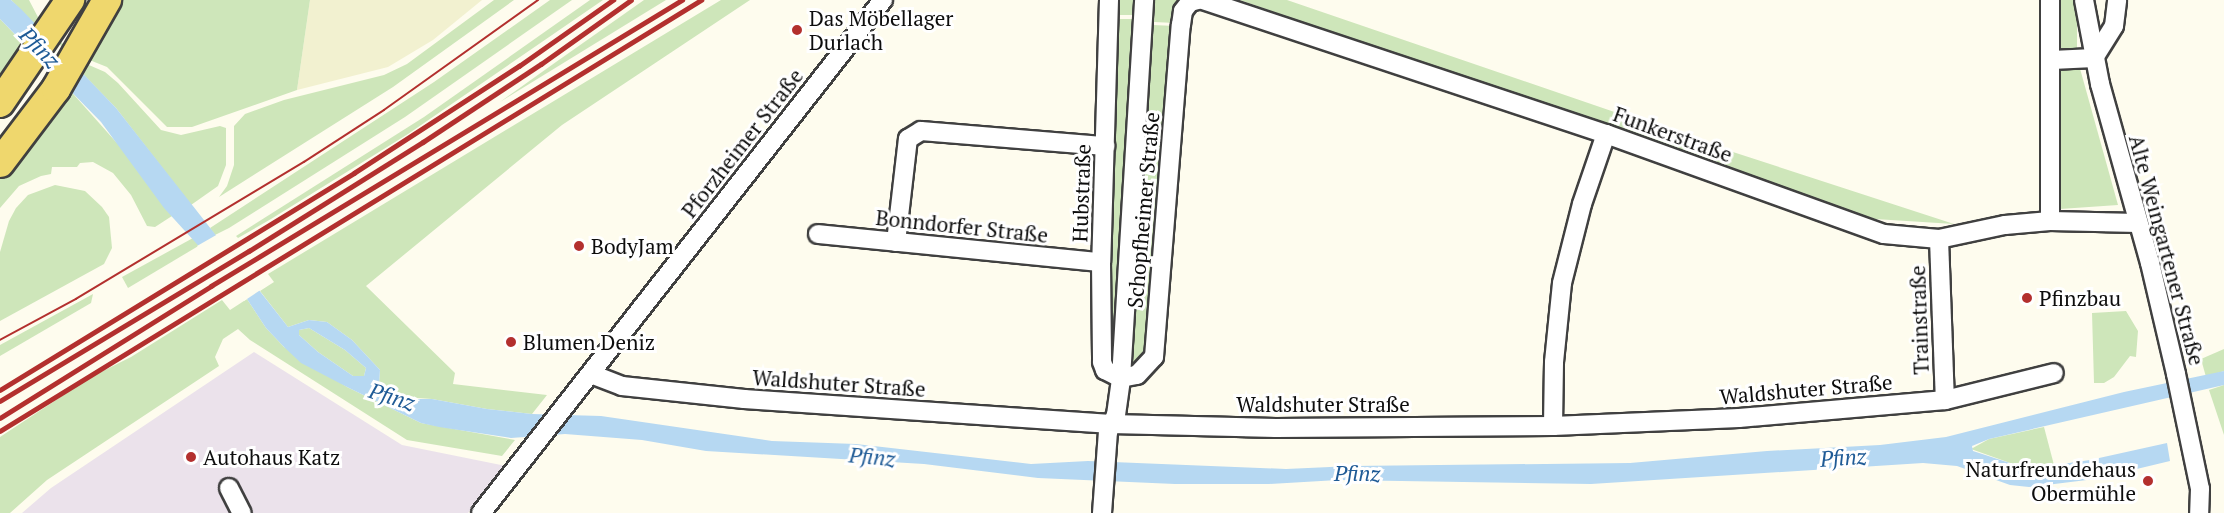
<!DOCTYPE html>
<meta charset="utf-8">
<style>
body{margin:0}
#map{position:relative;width:2224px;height:513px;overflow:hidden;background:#fefcee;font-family:"PT Serif",serif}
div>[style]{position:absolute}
.industrial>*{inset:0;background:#ebe2eb}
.farmland>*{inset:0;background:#f2f1d0}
.green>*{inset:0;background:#cee6ba;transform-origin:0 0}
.water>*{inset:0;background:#b6d8f2}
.pier>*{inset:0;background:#fefcee}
.roads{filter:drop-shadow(2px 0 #404040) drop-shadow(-2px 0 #404040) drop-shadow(0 2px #404040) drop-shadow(0 -2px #404040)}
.street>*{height:18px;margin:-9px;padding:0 9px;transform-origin:9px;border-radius:9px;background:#fff}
.primary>*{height:28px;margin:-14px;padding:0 14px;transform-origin:14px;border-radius:14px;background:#efd76d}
.tram>*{height:1.5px;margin:-0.75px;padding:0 0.75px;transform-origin:0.75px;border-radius:0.75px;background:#b3302e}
.rail>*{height:4.5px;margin:-2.25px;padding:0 2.25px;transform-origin:2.25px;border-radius:2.25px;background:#b3302e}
.dots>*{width:16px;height:16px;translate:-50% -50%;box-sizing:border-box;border:3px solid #fff;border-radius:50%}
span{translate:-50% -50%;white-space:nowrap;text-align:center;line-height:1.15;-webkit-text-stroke:6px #fff;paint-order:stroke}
.poi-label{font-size:21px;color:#0d0d0d}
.left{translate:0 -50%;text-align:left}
.right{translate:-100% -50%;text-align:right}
.street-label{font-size:21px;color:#0d0d0d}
.water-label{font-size:22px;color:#1f5b96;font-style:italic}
</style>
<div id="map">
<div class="industrial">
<i style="clip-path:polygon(254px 352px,402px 445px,506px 466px,468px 513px,22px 513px,51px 488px)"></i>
</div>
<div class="farmland">
<i style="clip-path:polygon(310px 0,482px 0,433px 40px,388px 67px,297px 90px)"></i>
</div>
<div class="green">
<i style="clip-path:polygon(11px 0,29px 0,41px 23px,82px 62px,105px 72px,118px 83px,161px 130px,181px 135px,220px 126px,226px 128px,226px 165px,218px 186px,191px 205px,116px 108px)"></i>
<i style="clip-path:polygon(120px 0,310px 0,297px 90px,192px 127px,167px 127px,107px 67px,87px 59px)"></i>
<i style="clip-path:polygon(494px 0,514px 0,393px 87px,219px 197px,227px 186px,234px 165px,234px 126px,245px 114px,284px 100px,384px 75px,407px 64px)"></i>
<i style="clip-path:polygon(550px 0,572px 0,405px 117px,229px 228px,215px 235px,210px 228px,434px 82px)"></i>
<i style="clip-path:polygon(590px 0,603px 0,408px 134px,271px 219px,238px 238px,236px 236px,424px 117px)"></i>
<i style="clip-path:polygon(644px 0,666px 0,500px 102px,556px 62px)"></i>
<i style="clip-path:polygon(721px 0,750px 0,562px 125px,366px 286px,455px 373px,453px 384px,547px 395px,532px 414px,487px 409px,432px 399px,403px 397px,379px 383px,380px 370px,352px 340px,327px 322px,309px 320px,288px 327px,260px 291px,274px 282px,268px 274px)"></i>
<i style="left:1115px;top:0;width:23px;height:15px"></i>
<i style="clip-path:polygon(1155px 0,1179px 0,1175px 23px,1154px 22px)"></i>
<i style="clip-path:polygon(1240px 0,1287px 0,1699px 141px,1954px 224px,1875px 219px,1814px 200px)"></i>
<i style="left:2057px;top:0;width:20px;height:53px"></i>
<i style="clip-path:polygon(0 19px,28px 48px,0 87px)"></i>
<i style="clip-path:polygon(1115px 19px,1137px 19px,1113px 362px,1108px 358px)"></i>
<i style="clip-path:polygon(1153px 25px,1175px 26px,1144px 358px,1132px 364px)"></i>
<i style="clip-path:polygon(2057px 65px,2079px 65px,2118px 205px,2060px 209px)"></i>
<i style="clip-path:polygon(67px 87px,124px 151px,172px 216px,155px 227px,147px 226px,131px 195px,113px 173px,93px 162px,80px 163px,77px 167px,52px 167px,51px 174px,41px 176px,19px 186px,0 208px,0 179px)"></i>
<i style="clip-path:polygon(55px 185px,85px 191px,102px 207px,109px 217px,112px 248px,104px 264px,0 321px,0 252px,9px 221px,16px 208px,28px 195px)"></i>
<i style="clip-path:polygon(193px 238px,200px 245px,128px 288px,122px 277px)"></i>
<i style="clip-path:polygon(93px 294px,91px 303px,0 356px,0 345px)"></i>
<i style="clip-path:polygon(247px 299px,266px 328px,284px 347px,347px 387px,421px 423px,515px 440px,502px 456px,407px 440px,250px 340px,238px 329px,223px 339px,215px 357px,219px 366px,47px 480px,10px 513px,0 513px,0 437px,91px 377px,131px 357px,222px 300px,230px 310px)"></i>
<i style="clip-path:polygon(2126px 311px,2138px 331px,2136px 357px,2130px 356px,2114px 377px,2104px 383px,2094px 383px,2092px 313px)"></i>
<i style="clip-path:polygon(309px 328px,345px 350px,366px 368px,364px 376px,353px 376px,318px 352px,299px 335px,299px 330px)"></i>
<i style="clip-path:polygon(2224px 349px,2224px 371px,2206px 377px,2201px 359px)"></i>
<i style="clip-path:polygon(2224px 385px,2224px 435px,2209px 390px)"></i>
<i style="clip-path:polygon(2044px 427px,2054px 465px,2013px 464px,1971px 449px,1989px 439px)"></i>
</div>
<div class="water">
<i style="clip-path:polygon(evenodd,0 0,11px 0,21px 9px,116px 108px,288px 327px,309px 320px,327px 322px,352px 340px,380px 370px,379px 384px,410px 399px,432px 399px,487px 409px,532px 414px,601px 416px,772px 441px,856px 444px,1031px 464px,1088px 461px,1286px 469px,1352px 466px,1630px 463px,1767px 451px,1880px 445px,1946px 437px,2124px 392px,2224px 371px,2224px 385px,1989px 439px,1972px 446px,1973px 451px,2013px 464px,2041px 467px,2090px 460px,2167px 443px,2170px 461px,2095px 479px,2029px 487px,2010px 485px,1957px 466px,1923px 463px,1591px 484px,1338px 480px,1269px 484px,1175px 484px,1038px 478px,924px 464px,706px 451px,642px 440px,565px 434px,511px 438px,439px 427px,421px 423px,347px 387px,301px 363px,284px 347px,266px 328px,247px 299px,164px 208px,101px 122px,0 19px,0 0,309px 328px,345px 350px,366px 368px,364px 376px,353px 376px,318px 352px,299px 335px,299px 330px,309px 328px)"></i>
</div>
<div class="pier">
<i style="clip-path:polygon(44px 28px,80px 66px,64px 89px,28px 52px)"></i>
<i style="clip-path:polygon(218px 234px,262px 289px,244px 301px,197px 246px)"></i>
</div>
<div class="roads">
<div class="street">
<i style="left:1109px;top:0;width:262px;rotate:91.7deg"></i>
<i style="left:1101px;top:262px;width:100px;rotate:89.4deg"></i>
<i style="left:1102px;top:362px;width:9px;rotate:69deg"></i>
<i style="left:1105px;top:370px;width:18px;rotate:27deg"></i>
<i style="left:1121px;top:378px;width:16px;rotate:-11deg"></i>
<i style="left:1137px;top:375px;width:25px;rotate:-47deg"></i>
<i style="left:1154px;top:357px;width:333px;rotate:-85.4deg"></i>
<i style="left:1181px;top:25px;width:14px;rotate:-82deg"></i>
<i style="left:1183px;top:11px;width:11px;rotate:-52deg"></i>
<i style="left:1190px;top:2px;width:8px;rotate:-14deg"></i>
<i style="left:1203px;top:0;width:425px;rotate:18.4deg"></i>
<i style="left:1606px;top:134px;width:295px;rotate:19.8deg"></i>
<i style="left:1884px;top:234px;width:55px;rotate:5.2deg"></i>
<i style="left:1939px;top:239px;width:67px;rotate:-12deg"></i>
<i style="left:2005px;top:225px;width:45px;rotate:-5.1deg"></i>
<i style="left:2050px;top:221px;width:88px;rotate:1.3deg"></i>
<i style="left:2050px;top:0;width:221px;rotate:90deg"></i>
<i style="left:2084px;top:0;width:86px;rotate:79.2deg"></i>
<i style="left:2100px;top:84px;width:186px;rotate:74.4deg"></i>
<i style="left:2150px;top:263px;width:114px;rotate:76.8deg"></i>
<i style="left:2176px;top:374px;width:117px;rotate:78.2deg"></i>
<i style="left:2200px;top:489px;width:24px;rotate:92deg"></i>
<i style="left:2094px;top:58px;width:38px;rotate:-58deg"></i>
<i style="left:2114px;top:26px;width:26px;rotate:-83deg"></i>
<i style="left:2052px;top:60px;width:42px;rotate:-2.7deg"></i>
<i style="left:818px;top:234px;width:284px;rotate:5.7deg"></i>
<i style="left:1939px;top:239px;width:161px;rotate:87.9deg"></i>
<i style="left:896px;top:242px;width:104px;rotate:-83.4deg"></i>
<i style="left:908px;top:139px;width:15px;rotate:-32deg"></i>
<i style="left:921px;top:131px;width:185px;rotate:4.7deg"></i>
<i style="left:591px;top:374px;width:33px;rotate:21deg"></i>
<i style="left:622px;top:386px;width:123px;rotate:6.1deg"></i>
<i style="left:744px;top:399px;width:368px;rotate:3.9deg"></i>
<i style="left:1111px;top:424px;width:165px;rotate:1.4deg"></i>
<i style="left:1276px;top:428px;width:277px;rotate:-0.4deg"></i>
<i style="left:1553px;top:426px;width:186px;rotate:-2.5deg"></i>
<i style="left:1739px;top:418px;width:207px;rotate:-5deg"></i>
<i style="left:1945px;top:400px;width:112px;rotate:-13.9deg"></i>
<i style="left:1553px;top:426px;width:64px;rotate:-89.1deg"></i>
<i style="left:1554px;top:362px;width:79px;rotate:-84.2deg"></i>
<i style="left:1562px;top:283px;width:81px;rotate:-75.8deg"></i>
<i style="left:1582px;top:204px;width:74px;rotate:-71.1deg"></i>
<i style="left:229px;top:488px;width:28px;rotate:63deg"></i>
<i style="left:481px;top:513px;width:652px;rotate:-51.92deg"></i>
<i style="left:1102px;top:513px;width:81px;rotate:-85.8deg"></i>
<i style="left:1108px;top:432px;width:19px;rotate:-65deg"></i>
<i style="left:1116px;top:415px;width:37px;rotate:-82deg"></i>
<i style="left:1121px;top:378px;width:379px;rotate:-86.5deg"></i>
</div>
<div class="primary">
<i style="left:0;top:103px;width:125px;rotate:-55.8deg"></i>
<i style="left:0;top:163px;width:93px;rotate:-52.9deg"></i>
<i style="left:56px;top:89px;width:103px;rotate:-60.2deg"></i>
</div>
</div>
<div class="tram">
<i style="left:0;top:340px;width:86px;rotate:-28.3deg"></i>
<i style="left:76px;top:299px;width:266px;rotate:-31deg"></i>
<i style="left:304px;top:162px;width:95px;rotate:-33deg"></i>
<i style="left:384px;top:110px;width:189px;rotate:-35.5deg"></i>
</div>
<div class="rail">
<i style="left:0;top:390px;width:415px;rotate:-31.5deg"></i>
<i style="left:354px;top:173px;width:197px;rotate:-33deg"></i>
<i style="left:519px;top:66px;width:115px;rotate:-35.1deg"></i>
<i style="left:0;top:401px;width:291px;rotate:-31.1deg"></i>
<i style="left:249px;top:251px;width:205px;rotate:-32.1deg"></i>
<i style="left:423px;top:142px;width:141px;rotate:-33.5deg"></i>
<i style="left:541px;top:64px;width:110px;rotate:-35.4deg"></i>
<i style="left:0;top:418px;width:249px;rotate:-32deg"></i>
<i style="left:211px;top:286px;width:551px;rotate:-31.27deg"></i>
<i style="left:0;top:431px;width:823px;rotate:-31.58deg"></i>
</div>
<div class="dots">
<i style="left:797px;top:30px;background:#b3302e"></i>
<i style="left:579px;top:246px;background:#b3302e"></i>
<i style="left:2027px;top:298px;background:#b3302e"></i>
<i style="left:511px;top:342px;background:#b3302e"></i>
<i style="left:191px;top:457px;background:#b3302e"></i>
<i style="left:2148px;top:481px;background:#b3302e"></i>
</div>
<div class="poi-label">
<span class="left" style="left:809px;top:30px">Das Möbellager<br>Durlach</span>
<span class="left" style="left:591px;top:246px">BodyJam</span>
<span class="left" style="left:2039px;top:298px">Pfinzbau</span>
<span class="left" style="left:523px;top:342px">Blumen Deniz</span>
<span class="left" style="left:203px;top:457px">Autohaus Katz</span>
<span class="right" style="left:2136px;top:481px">Naturfreundehaus<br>Obermühle</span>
</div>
<div class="street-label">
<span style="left:1673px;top:134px;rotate:20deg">Funkerstraße</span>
<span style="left:742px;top:143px;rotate:-52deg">Pforzheimer Straße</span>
<span style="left:1081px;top:193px;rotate:-88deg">Hubstraße</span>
<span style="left:1143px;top:210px;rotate:-85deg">Schopfheimer Straße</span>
<span style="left:962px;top:226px;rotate:6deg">Bonndorfer Straße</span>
<span style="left:2167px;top:250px;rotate:75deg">Alte Weingartener Straße</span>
<span style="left:1919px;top:320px;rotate:-92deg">Trainstraße</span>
<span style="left:839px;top:383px;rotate:4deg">Waldshuter Straße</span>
<span style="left:1806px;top:389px;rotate:-5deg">Waldshuter Straße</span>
<span style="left:1323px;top:404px">Waldshuter Straße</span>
</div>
<div class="water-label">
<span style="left:40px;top:47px;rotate:46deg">Pfinz</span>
<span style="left:392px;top:396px;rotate:17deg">Pfinz</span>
<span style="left:872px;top:456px;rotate:5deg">Pfinz</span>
<span style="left:1843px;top:457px;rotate:-4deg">Pfinz</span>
<span style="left:1357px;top:473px">Pfinz</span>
</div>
</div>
